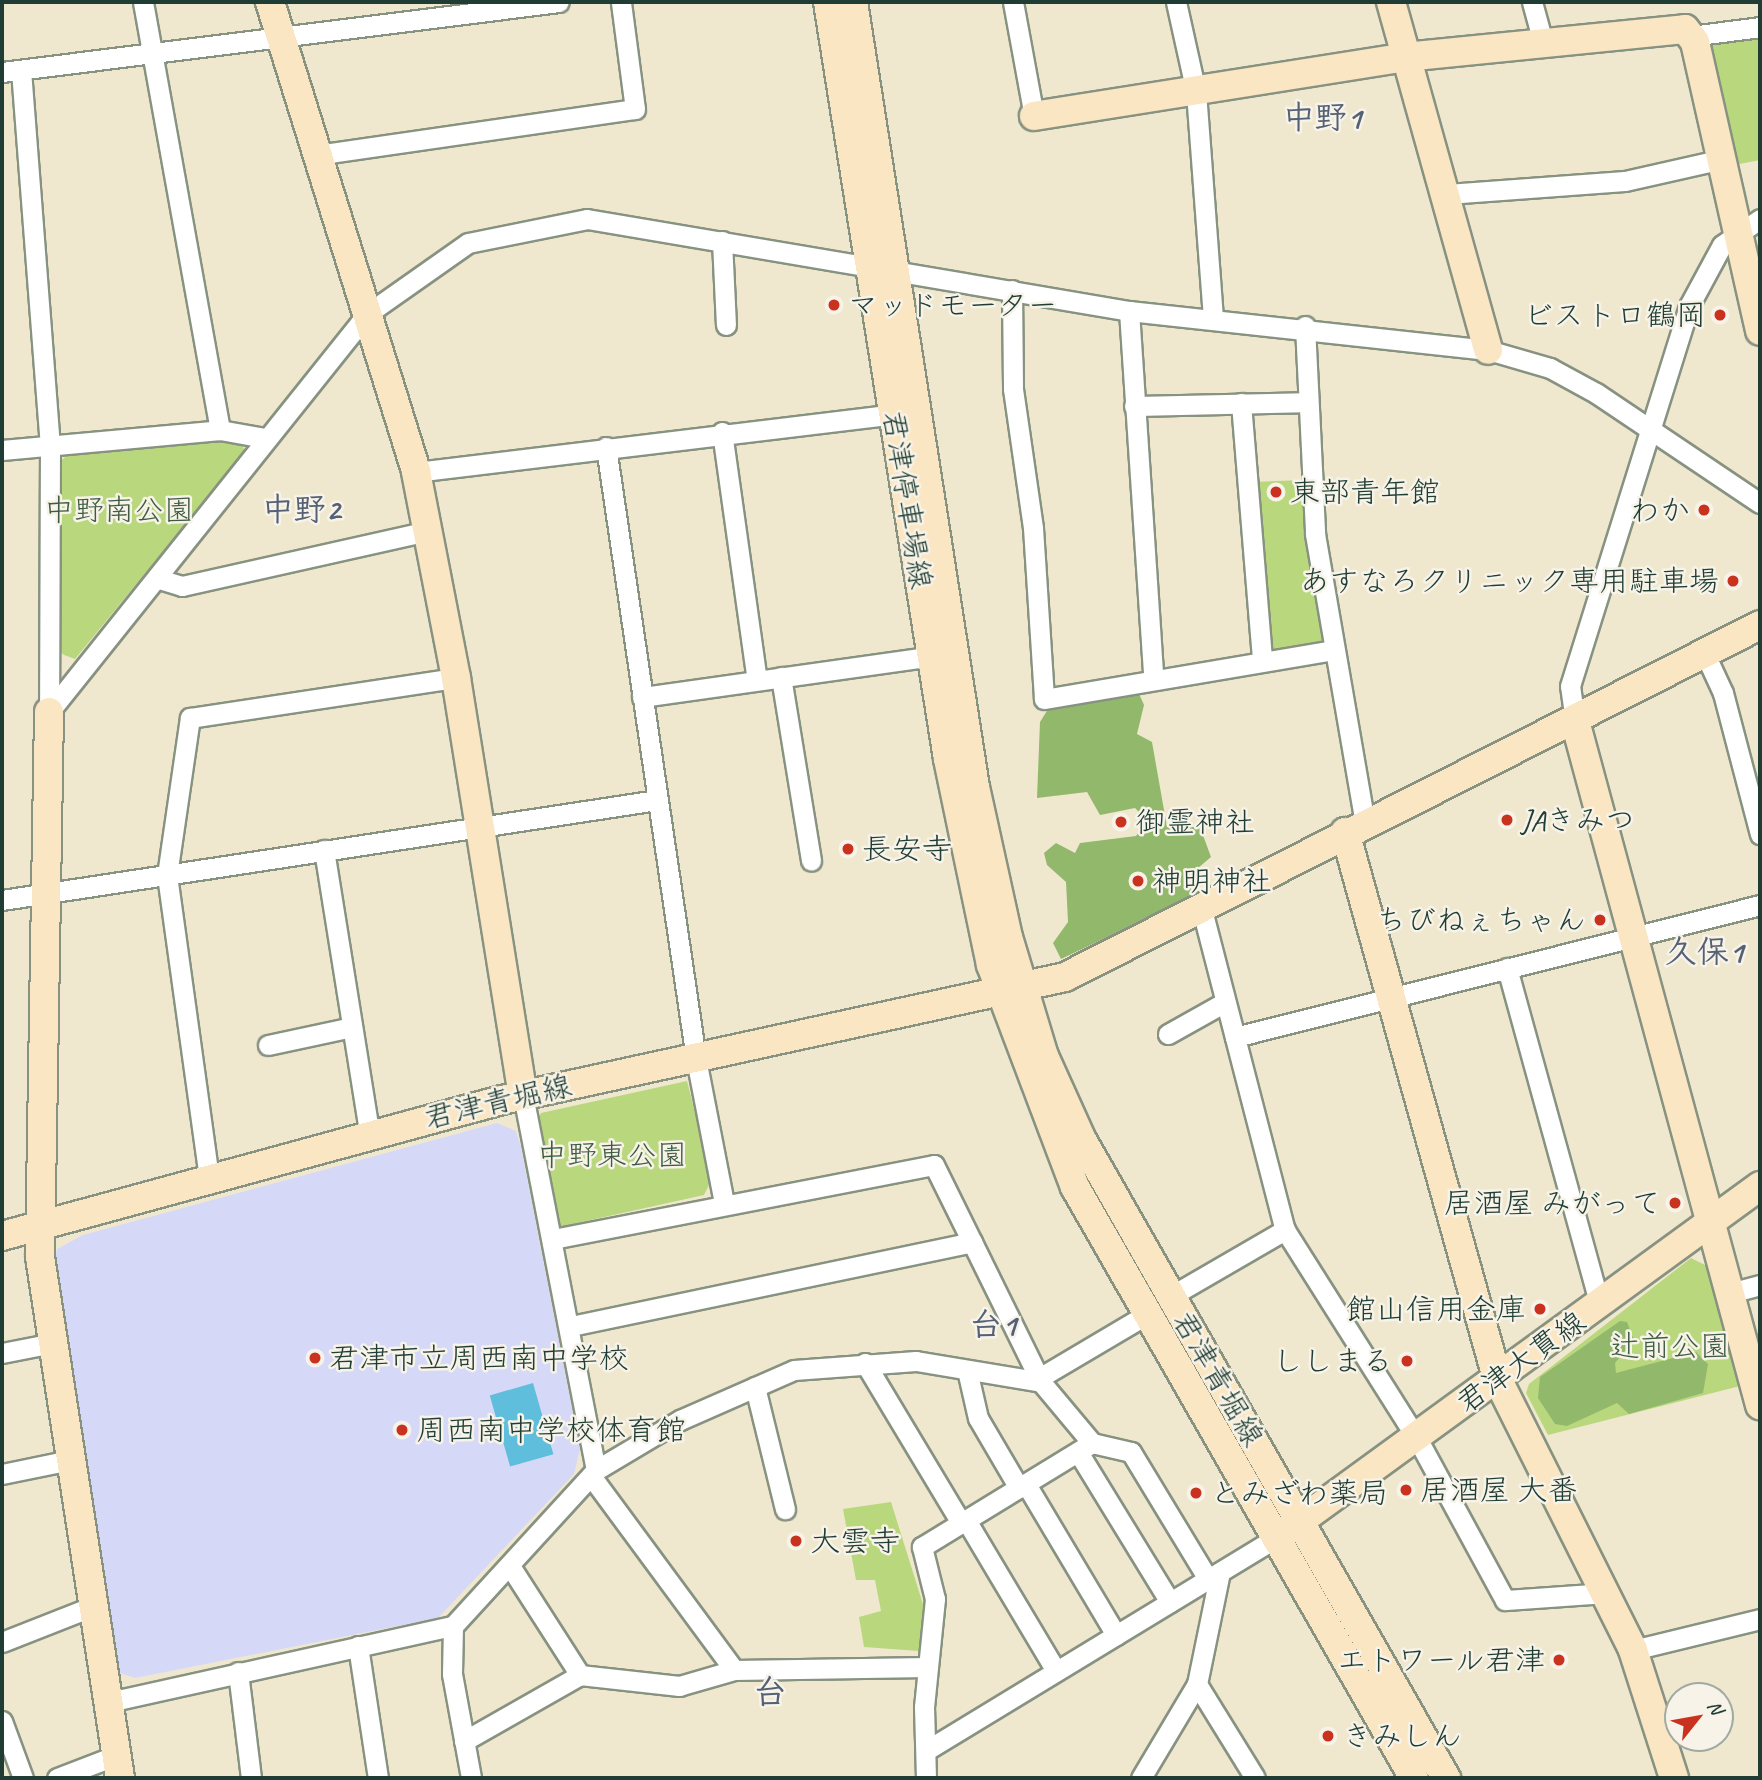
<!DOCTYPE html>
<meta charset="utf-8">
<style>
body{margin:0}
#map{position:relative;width:1762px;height:1780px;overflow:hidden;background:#efe8ce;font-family:Caveat,"Klee One",sans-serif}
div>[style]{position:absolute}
.built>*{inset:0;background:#d6d8f8}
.green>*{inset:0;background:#b9d77d}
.forest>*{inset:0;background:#92b86c}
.water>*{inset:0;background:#5ebedc;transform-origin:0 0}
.roads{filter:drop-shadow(2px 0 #879281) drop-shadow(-2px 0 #879281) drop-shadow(0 2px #879281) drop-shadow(0 -2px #879281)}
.street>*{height:19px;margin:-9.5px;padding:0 9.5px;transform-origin:9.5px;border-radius:9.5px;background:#fff}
.secondary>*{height:28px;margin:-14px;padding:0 14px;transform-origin:14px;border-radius:14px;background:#fbe6c4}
.dots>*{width:19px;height:19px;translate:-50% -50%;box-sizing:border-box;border:4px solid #f7f3e8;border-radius:50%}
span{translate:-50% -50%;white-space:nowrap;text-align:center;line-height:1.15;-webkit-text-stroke:5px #f7f3e8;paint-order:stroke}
.poi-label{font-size:30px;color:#1f3d34}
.left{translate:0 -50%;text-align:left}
.right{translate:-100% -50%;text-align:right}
.street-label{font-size:30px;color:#1f3d34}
.park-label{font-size:30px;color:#3e5c43}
.neighbourhood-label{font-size:32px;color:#546074;font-weight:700}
.quarter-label{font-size:33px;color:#546074;font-weight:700}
.frame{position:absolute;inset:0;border:4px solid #1f3d34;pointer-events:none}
.north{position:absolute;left:1664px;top:1682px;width:70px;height:70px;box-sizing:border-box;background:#f7f3e8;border:2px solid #a1aaa0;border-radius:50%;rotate:59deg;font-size:19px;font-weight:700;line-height:28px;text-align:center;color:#1f3d34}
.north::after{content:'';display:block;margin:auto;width:24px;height:32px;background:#c8321e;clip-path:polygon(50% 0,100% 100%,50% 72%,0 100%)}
</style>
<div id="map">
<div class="built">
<i style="clip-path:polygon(497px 1123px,516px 1131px,521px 1147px,580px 1449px,574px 1474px,438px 1618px,135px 1678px,114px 1671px,54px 1268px,57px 1249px,83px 1235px)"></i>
</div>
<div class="green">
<i style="clip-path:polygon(1760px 36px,1760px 160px,1734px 165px,1704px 51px,1711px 44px)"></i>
<i style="clip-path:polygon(237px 434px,245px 451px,75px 659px,64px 655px,57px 649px,59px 462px,68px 455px)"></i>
<i style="clip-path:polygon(1303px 480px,1326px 639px,1320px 646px,1266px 653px,1253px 482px)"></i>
<i style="clip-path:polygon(687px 1081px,712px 1179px,704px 1195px,559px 1227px,536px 1122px,541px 1113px)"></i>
<i style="clip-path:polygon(1691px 1258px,1707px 1266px,1740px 1386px,1548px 1435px,1526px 1393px,1529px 1384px)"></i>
<i style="clip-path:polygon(891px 1502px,927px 1617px,919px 1651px,864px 1647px,859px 1617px,881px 1611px,875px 1580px,856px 1580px,843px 1509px)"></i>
</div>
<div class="forest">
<i style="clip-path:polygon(1136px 687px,1144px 705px,1137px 734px,1152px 742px,1167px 827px,1200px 827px,1211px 857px,1198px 868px,1188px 899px,1061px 959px,1053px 943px,1068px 922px,1066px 882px,1047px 865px,1044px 853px,1056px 843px,1075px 853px,1080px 843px,1136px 836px,1148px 821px,1135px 808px,1100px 815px,1087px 792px,1037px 798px,1040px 722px,1050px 706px)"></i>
<i style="clip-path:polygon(1620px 1321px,1627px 1322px,1634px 1340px,1615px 1363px,1616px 1373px,1696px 1352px,1708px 1364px,1703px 1393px,1629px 1414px,1617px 1403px,1567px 1426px,1555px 1424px,1538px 1398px,1540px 1377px)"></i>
</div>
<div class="water">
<i style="left:533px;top:1383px;width:74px;height:45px;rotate:74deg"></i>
</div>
<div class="roads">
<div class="street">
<i style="left:143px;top:2px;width:435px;rotate:79.8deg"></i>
<i style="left:1013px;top:2px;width:116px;rotate:79.6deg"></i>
<i style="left:1176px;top:2px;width:92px;rotate:77.5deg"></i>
<i style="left:1196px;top:92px;width:227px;rotate:85.7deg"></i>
<i style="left:1532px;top:2px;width:46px;rotate:74.7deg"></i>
<i style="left:1691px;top:36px;width:70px;rotate:-7.4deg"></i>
<i style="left:21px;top:70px;width:375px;rotate:85.6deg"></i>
<i style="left:50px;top:444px;width:268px;rotate:90.2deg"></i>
<i style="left:2px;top:72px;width:561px;rotate:-7.16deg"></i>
<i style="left:316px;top:155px;width:322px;rotate:-8.2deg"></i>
<i style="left:635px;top:109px;width:108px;rotate:-97.5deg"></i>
<i style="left:1447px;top:194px;width:178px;rotate:-4.2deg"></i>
<i style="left:1625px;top:181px;width:100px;rotate:-12.7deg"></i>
<i style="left:722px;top:241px;width:84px;rotate:87.3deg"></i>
<i style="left:1012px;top:290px;width:99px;rotate:89.4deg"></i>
<i style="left:1013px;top:389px;width:140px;rotate:81.8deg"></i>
<i style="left:1033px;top:528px;width:171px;rotate:86.3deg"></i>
<i style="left:1044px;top:699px;width:294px;rotate:-9.6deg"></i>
<i style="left:1129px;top:311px;width:367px;rotate:86.2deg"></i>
<i style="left:1305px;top:326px;width:208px;rotate:87.2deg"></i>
<i style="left:1315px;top:534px;width:292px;rotate:80.2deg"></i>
<i style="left:1241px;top:403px;width:258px;rotate:85.3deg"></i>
<i style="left:1134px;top:406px;width:171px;rotate:-1.3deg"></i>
<i style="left:722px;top:432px;width:250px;rotate:82deg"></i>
<i style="left:606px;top:447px;width:619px;rotate:81.63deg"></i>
<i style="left:696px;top:1059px;width:147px;rotate:79deg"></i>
<i style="left:2px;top:450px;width:219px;rotate:-5.2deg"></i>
<i style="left:220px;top:430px;width:46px;rotate:10.1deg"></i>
<i style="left:416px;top:472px;width:482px;rotate:-6.9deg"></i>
<i style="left:159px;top:579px;width:24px;rotate:17deg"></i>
<i style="left:182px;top:586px;width:253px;rotate:-12.6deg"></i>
<i style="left:1705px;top:654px;width:43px;rotate:65.2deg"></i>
<i style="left:1723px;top:693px;width:146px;rotate:75.3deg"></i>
<i style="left:781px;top:677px;width:186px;rotate:80.7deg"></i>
<i style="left:642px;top:697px;width:293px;rotate:-8deg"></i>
<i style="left:49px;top:712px;width:509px;rotate:-51.38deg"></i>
<i style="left:367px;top:314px;width:123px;rotate:-35.1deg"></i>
<i style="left:468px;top:243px;width:121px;rotate:-11.4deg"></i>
<i style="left:587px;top:219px;width:550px;rotate:9.63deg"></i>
<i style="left:1129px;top:311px;width:361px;rotate:6.2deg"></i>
<i style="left:1488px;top:350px;width:65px;rotate:16.2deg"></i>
<i style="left:1550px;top:368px;width:52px;rotate:28.5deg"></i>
<i style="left:1596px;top:393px;width:197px;rotate:33.9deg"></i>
<i style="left:1575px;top:721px;width:35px;rotate:-98deg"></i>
<i style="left:1570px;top:686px;width:398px;rotate:-72.6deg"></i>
<i style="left:1689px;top:306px;width:69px;rotate:-61.6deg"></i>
<i style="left:1722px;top:245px;width:46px;rotate:-34.4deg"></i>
<i style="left:324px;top:850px;width:286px;rotate:80.9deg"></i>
<i style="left:2px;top:900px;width:663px;rotate:-8.68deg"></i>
<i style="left:1201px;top:906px;width:335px;rotate:75.5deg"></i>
<i style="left:1285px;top:1230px;width:249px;rotate:57.7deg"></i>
<i style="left:1418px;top:1440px;width:182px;rotate:61.5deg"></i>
<i style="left:1505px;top:1600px;width:99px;rotate:-4deg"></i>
<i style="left:1507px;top:968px;width:350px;rotate:74.6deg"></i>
<i style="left:1168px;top:1034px;width:65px;rotate:-29.3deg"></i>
<i style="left:1235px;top:1037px;width:541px;rotate:-14.11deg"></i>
<i style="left:268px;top:1045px;width:86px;rotate:-12.1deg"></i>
<i style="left:523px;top:1095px;width:382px;rotate:79deg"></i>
<i style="left:209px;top:1178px;width:306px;rotate:-97.9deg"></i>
<i style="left:167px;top:875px;width:159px;rotate:-81.7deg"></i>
<i style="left:190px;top:718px;width:269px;rotate:-8.6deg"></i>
<i style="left:553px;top:1239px;width:388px;rotate:-11deg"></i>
<i style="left:934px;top:1165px;width:86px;rotate:63.7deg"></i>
<i style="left:1730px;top:1293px;width:31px;rotate:-15deg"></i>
<i style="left:1171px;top:1296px;width:132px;rotate:-30.1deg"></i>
<i style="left:571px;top:1326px;width:410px;rotate:-11.8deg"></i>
<i style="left:972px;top:1242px;width:156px;rotate:63.8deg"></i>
<i style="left:1041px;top:1382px;width:80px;rotate:50.1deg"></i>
<i style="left:1092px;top:1443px;width:40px;rotate:13deg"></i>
<i style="left:1131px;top:1452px;width:149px;rotate:58.8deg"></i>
<i style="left:2px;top:1353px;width:52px;rotate:-11.1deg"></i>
<i style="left:865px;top:1363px;width:187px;rotate:59deg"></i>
<i style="left:967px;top:1370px;width:49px;rotate:77.1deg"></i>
<i style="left:978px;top:1418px;width:81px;rotate:59.6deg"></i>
<i style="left:1039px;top:1378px;width:128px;rotate:-30.6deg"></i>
<i style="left:755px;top:1387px;width:126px;rotate:76.2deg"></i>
<i style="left:1078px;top:1452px;width:176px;rotate:58.5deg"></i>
<i style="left:2px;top:1474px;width:69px;rotate:-11.6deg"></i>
<i style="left:591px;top:1476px;width:241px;rotate:53.6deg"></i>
<i style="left:1026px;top:1484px;width:176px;rotate:59.2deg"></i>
<i style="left:966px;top:1520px;width:176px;rotate:59.2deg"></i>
<i style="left:510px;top:1566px;width:130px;rotate:57.3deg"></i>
<i style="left:453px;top:1626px;width:48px;rotate:91.2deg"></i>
<i style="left:452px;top:1674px;width:106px;rotate:79.6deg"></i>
<i style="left:2px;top:1642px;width:96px;rotate:-21.5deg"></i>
<i style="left:358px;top:1646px;width:134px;rotate:81.4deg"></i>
<i style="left:1633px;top:1650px;width:131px;rotate:-13.7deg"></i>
<i style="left:238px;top:1672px;width:107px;rotate:83deg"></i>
<i style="left:1197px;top:1684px;width:110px;rotate:58.3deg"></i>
<i style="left:109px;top:1702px;width:352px;rotate:-12.5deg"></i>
<i style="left:453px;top:1626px;width:212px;rotate:-47.5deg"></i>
<i style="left:596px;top:1470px;width:98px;rotate:-30.8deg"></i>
<i style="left:680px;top:1420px;width:124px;rotate:-23.7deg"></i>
<i style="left:794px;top:1370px;width:122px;rotate:-4.2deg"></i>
<i style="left:916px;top:1361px;width:127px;rotate:9.5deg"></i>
<i style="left:2px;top:1721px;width:61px;rotate:69.8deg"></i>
<i style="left:464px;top:1741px;width:133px;rotate:-29.6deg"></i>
<i style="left:580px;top:1675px;width:100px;rotate:6.3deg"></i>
<i style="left:679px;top:1686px;width:57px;rotate:-16.2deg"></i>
<i style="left:734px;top:1670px;width:194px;rotate:-0.9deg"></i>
<i style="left:927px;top:1750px;width:413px;rotate:-31.3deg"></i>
<i style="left:57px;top:1778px;width:64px;rotate:-21deg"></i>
<i style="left:926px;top:1778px;width:71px;rotate:-91.6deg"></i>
<i style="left:924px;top:1707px;width:109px;rotate:-84.2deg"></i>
<i style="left:935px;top:1599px;width:54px;rotate:-104deg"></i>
<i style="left:922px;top:1547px;width:199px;rotate:-31.5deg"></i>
<i style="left:1141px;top:1778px;width:109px;rotate:-59.2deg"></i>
<i style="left:1197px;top:1684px;width:114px;rotate:-78.4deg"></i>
</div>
<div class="secondary">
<i style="left:270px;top:2px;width:492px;rotate:72.7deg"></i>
<i style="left:416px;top:472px;width:210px;rotate:79deg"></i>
<i style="left:456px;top:678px;width:422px;rotate:80.9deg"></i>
<i style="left:828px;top:2px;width:766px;rotate:80.99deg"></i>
<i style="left:948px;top:759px;width:210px;rotate:78.2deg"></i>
<i style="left:991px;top:965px;width:237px;rotate:69.3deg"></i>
<i style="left:1075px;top:1187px;width:681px;rotate:60.16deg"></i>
<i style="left:853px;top:2px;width:794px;rotate:81.17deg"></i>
<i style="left:975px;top:787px;width:154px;rotate:77.6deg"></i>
<i style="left:1008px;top:937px;width:124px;rotate:73.2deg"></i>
<i style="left:1044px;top:1056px;width:92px;rotate:65.7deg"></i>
<i style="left:1082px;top:1140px;width:735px;rotate:60.29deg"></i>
<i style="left:1391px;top:2px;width:361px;rotate:74.4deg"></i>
<i style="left:1034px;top:116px;width:376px;rotate:-9deg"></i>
<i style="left:1405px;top:57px;width:281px;rotate:-5.7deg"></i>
<i style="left:1685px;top:29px;width:16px;rotate:52deg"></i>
<i style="left:1695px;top:42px;width:296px;rotate:77.3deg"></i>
<i style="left:49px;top:712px;width:545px;rotate:90.95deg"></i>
<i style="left:40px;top:1257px;width:527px;rotate:81.27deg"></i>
<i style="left:1575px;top:721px;width:709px;rotate:74.87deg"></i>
<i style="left:1345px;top:832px;width:567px;rotate:74.44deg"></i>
<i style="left:1497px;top:1378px;width:304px;rotate:63.4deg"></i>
<i style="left:1633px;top:1650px;width:134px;rotate:72.2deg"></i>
<i style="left:2px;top:1236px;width:518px;rotate:-15.22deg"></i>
<i style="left:502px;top:1100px;width:576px;rotate:-12.32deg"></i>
<i style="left:1065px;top:977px;width:779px;rotate:-26.86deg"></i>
<i style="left:1285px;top:1532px;width:588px;rotate:-36.07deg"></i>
</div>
</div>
<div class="dots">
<i style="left:834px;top:305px;background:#c8321e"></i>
<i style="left:1720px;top:315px;background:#c8321e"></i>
<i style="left:1276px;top:492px;background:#c8321e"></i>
<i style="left:1704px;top:510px;background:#c8321e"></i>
<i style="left:1733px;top:581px;background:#c8321e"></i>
<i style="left:1507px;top:820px;background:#c8321e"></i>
<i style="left:1121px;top:822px;background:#c8321e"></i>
<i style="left:848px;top:849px;background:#c8321e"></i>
<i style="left:1138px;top:881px;background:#c8321e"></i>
<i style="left:1600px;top:920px;background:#c8321e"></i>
<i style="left:1675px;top:1203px;background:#c8321e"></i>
<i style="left:1540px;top:1309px;background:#c8321e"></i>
<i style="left:315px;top:1358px;background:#c8321e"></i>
<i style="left:1407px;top:1361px;background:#c8321e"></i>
<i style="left:402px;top:1430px;background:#c8321e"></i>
<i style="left:1406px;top:1490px;background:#c8321e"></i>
<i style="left:1196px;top:1493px;background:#c8321e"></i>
<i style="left:796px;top:1541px;background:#c8321e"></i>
<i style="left:1559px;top:1660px;background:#c8321e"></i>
<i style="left:1328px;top:1736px;background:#c8321e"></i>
</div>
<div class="poi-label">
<span class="left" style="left:848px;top:305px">マッドモーター</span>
<span class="right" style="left:1706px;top:315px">ビストロ鶴岡</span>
<span class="left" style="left:1290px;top:492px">東部青年館</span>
<span class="right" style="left:1690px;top:510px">わか</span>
<span class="right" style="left:1719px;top:581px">あすなろクリニック専用駐車場</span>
<span class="left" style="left:1521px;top:820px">JAきみつ</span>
<span class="left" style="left:1135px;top:822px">御霊神社</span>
<span class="left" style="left:862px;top:849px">長安寺</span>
<span class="left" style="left:1152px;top:881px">神明神社</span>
<span class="right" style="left:1586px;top:920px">ちびねぇちゃん</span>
<span class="right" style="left:1661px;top:1203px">居酒屋 みがって</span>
<span class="right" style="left:1526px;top:1309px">館山信用金庫</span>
<span class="left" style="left:329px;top:1358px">君津市立周西南中学校</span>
<span class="right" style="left:1393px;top:1361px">ししまる</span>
<span class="left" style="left:416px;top:1430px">周西南中学校体育館</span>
<span class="left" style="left:1420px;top:1490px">居酒屋 大番</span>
<span class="left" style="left:1210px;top:1493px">とみざわ薬局</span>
<span class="left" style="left:810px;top:1541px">大雲寺</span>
<span class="right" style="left:1545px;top:1660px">エトワール君津</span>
<span class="left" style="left:1342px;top:1736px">きみしん</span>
</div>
<div class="street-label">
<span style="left:907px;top:500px;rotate:81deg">君津停車場線</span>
<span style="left:498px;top:1102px;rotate:-13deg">君津青堀線</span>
<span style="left:1521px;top:1362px;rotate:-36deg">君津大貫線</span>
<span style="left:1218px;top:1379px;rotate:60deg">君津青堀線</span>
</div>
<div class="park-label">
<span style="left:119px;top:510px">中野南公園</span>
<span style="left:612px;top:1155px">中野東公園</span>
<span style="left:1670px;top:1346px">辻前公園</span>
</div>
<div class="neighbourhood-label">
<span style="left:1322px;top:118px">中野1</span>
<span style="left:301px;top:510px">中野2</span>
<span style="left:1704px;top:952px">久保1</span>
<span style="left:993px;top:1325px">台1</span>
</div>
<div class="quarter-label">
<span style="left:770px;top:1693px">台</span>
</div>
<div class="frame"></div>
<div class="north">N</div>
</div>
